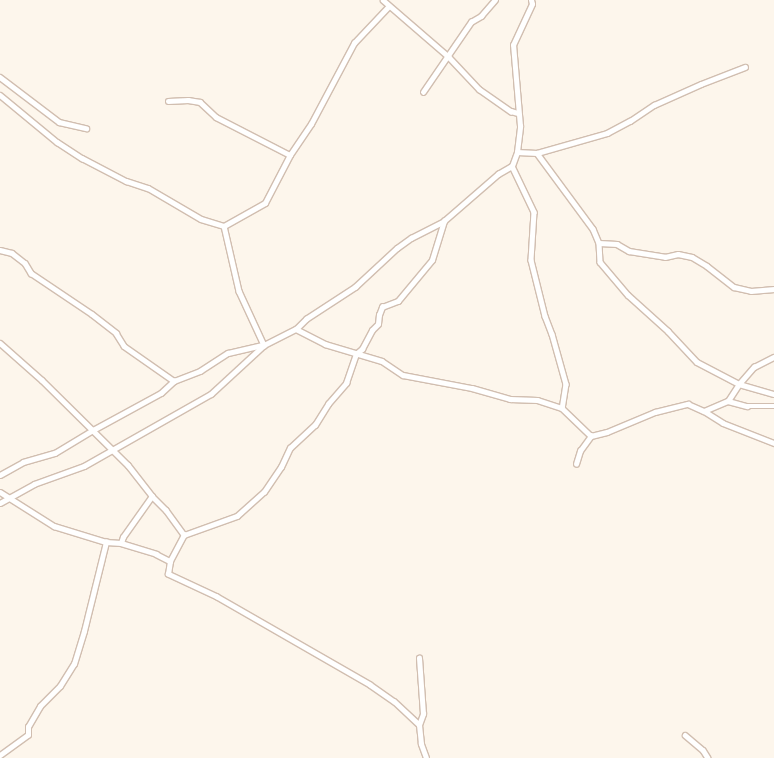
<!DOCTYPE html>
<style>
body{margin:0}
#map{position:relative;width:774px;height:758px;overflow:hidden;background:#fdf6ec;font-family:Signika,sans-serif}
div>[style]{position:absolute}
.roads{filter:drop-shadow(1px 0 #d1beb0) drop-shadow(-1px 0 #d1beb0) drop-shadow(0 1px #d1beb0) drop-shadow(0 -1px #d1beb0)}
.minor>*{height:4.5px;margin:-2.25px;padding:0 2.25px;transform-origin:2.25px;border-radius:2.25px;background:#fff}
span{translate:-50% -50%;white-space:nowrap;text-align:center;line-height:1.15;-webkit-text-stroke:3px #fffaf3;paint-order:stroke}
</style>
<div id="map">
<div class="roads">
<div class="minor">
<i style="left:383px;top:0;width:87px;rotate:40.8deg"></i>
<i style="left:449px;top:57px;width:44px;rotate:46.8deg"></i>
<i style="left:479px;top:89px;width:39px;rotate:35deg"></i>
<i style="left:511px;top:111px;width:7px;rotate:16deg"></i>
<i style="left:0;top:77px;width:74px;rotate:37.3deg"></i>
<i style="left:59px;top:122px;width:28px;rotate:13deg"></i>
<i style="left:423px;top:92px;width:85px;rotate:-55.6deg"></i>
<i style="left:471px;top:22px;width:12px;rotate:-31deg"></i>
<i style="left:481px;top:16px;width:21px;rotate:-49deg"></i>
<i style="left:0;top:95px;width:74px;rotate:39.5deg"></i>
<i style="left:57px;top:142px;width:30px;rotate:33deg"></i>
<i style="left:82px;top:158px;width:50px;rotate:27.6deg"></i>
<i style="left:126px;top:181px;width:23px;rotate:18deg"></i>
<i style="left:148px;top:188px;width:61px;rotate:30.3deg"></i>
<i style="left:201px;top:219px;width:24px;rotate:17deg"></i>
<i style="left:168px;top:101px;width:20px;rotate:-3deg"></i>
<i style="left:188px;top:100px;width:12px;rotate:9deg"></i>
<i style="left:200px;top:102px;width:22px;rotate:43deg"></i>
<i style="left:216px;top:117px;width:83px;rotate:27.2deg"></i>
<i style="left:517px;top:152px;width:20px;rotate:3deg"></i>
<i style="left:537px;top:153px;width:73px;rotate:-15.9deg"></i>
<i style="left:607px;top:133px;width:26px;rotate:-28deg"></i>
<i style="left:630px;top:121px;width:29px;rotate:-34deg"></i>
<i style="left:654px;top:105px;width:51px;rotate:-24.1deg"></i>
<i style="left:701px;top:84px;width:47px;rotate:-21.1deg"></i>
<i style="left:537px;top:153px;width:94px;rotate:53.6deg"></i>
<i style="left:593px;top:229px;width:15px;rotate:67deg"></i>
<i style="left:599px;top:243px;width:19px;rotate:87deg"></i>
<i style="left:600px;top:262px;width:43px;rotate:49.7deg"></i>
<i style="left:628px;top:295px;width:54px;rotate:42deg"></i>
<i style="left:668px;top:331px;width:42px;rotate:46.9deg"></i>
<i style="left:697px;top:362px;width:47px;rotate:27.6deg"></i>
<i style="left:739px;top:384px;width:36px;rotate:16deg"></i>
<i style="left:512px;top:166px;width:51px;rotate:64.4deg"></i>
<i style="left:534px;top:212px;width:48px;rotate:93.6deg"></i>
<i style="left:531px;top:260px;width:58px;rotate:76deg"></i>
<i style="left:545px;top:316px;width:19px;rotate:69deg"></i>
<i style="left:552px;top:334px;width:52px;rotate:74.4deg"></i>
<i style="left:566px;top:384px;width:24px;rotate:99deg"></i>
<i style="left:224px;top:226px;width:47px;rotate:-29.3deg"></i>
<i style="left:265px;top:203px;width:54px;rotate:-62.5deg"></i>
<i style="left:290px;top:155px;width:37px;rotate:-56deg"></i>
<i style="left:311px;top:124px;width:92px;rotate:-62deg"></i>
<i style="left:354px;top:43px;width:50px;rotate:-46.6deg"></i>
<i style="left:224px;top:226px;width:67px;rotate:77deg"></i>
<i style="left:239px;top:291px;width:60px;rotate:65.2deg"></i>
<i style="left:599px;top:243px;width:18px;rotate:3deg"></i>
<i style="left:617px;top:244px;width:14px;rotate:30deg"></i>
<i style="left:629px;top:251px;width:36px;rotate:9deg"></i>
<i style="left:665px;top:257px;width:13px;rotate:-13deg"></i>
<i style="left:678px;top:254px;width:14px;rotate:12deg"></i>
<i style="left:692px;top:257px;width:17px;rotate:31deg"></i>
<i style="left:707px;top:266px;width:34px;rotate:38deg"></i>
<i style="left:734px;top:287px;width:17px;rotate:13deg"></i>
<i style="left:751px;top:291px;width:23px;rotate:-5deg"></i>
<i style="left:0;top:250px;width:12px;rotate:14deg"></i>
<i style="left:12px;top:253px;width:16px;rotate:38deg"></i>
<i style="left:25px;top:263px;width:12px;rotate:59deg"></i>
<i style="left:31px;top:273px;width:73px;rotate:33.9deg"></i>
<i style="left:92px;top:314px;width:31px;rotate:38deg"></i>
<i style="left:116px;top:333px;width:15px;rotate:58deg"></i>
<i style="left:124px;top:346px;width:61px;rotate:35deg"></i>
<i style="left:296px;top:329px;width:33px;rotate:27deg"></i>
<i style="left:325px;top:344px;width:59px;rotate:16.6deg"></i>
<i style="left:382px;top:361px;width:25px;rotate:34deg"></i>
<i style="left:403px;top:375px;width:70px;rotate:10.7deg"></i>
<i style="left:472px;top:388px;width:40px;rotate:16deg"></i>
<i style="left:510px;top:399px;width:27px;rotate:2deg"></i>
<i style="left:537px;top:400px;width:26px;rotate:18deg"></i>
<i style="left:562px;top:408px;width:40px;rotate:44deg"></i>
<i style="left:0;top:343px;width:56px;rotate:41.4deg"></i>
<i style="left:42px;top:380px;width:121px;rotate:44.7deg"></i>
<i style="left:128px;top:465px;width:39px;rotate:52deg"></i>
<i style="left:152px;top:496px;width:20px;rotate:45deg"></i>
<i style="left:166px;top:510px;width:31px;rotate:54deg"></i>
<i style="left:728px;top:401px;width:20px;rotate:15deg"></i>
<i style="left:747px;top:406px;width:27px"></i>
<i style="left:704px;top:411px;width:22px;rotate:32deg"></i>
<i style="left:723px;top:423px;width:55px;rotate:21.4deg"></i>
<i style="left:576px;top:464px;width:14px;rotate:-73deg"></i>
<i style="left:580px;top:451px;width:19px;rotate:-54deg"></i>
<i style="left:591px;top:436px;width:16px;rotate:-14deg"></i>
<i style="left:607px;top:432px;width:52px;rotate:-22.6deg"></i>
<i style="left:655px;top:412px;width:34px;rotate:-14deg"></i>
<i style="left:688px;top:404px;width:17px;rotate:24deg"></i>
<i style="left:704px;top:411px;width:26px;rotate:-23deg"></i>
<i style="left:728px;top:401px;width:20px;rotate:-57deg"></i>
<i style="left:739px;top:384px;width:23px;rotate:-49deg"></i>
<i style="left:754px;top:367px;width:22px;rotate:-27deg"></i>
<i style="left:0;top:475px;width:26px;rotate:-29deg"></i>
<i style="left:23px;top:462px;width:33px;rotate:-16deg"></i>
<i style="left:55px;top:453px;width:44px;rotate:-31.2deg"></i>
<i style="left:93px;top:430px;width:77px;rotate:-28.6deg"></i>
<i style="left:161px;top:393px;width:18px;rotate:-43deg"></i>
<i style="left:174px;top:381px;width:28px;rotate:-21deg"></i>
<i style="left:200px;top:371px;width:33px;rotate:-33deg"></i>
<i style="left:228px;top:353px;width:37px;rotate:-13deg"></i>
<i style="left:264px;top:345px;width:36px;rotate:-27deg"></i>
<i style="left:296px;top:329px;width:14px;rotate:-45deg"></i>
<i style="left:306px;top:319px;width:59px;rotate:-33.1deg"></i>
<i style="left:355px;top:287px;width:57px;rotate:-42.9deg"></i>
<i style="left:397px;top:248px;width:17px;rotate:-36deg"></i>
<i style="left:411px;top:238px;width:37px;rotate:-27deg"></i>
<i style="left:444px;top:221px;width:72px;rotate:-41deg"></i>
<i style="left:498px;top:174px;width:16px;rotate:-30deg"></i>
<i style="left:512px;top:166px;width:15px;rotate:-70deg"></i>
<i style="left:517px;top:152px;width:26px;rotate:-83deg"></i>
<i style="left:520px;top:126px;width:81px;rotate:-94.9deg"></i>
<i style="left:513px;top:45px;width:45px;rotate:-65.1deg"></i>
<i style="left:532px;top:4px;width:4px;rotate:-104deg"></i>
<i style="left:0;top:492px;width:64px;rotate:32.2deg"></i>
<i style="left:54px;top:526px;width:54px;rotate:17.1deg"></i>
<i style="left:106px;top:542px;width:15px;rotate:4deg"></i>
<i style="left:121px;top:543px;width:37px;rotate:17deg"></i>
<i style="left:156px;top:554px;width:16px;rotate:27deg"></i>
<i style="left:0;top:503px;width:39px;rotate:-29deg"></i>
<i style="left:34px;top:484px;width:53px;rotate:-19.8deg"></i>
<i style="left:84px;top:466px;width:146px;rotate:-29.6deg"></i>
<i style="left:211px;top:394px;width:71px;rotate:-42.7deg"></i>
<i style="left:121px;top:543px;width:6px;rotate:-72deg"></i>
<i style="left:123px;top:537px;width:50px;rotate:-54.7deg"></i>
<i style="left:419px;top:725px;width:12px;rotate:-70deg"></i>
<i style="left:423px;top:714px;width:56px;rotate:-94.1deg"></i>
<i style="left:685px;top:735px;width:23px;rotate:40deg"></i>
<i style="left:703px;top:750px;width:9px;rotate:58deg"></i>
<i style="left:0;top:755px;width:34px;rotate:-36deg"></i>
<i style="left:28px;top:735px;width:8px;rotate:-90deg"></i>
<i style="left:28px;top:727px;width:24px;rotate:-60deg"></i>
<i style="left:40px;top:706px;width:28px;rotate:-45deg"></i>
<i style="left:60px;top:686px;width:26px;rotate:-58deg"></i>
<i style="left:74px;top:664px;width:34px;rotate:-73deg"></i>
<i style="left:84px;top:631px;width:92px;rotate:-76.1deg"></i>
<i style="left:426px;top:758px;width:15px;rotate:-110deg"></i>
<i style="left:421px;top:744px;width:19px;rotate:-96deg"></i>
<i style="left:419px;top:725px;width:34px;rotate:-137deg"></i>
<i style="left:394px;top:702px;width:29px;rotate:-145deg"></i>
<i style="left:370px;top:685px;width:177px;rotate:-150.1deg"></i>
<i style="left:217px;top:597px;width:54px;rotate:-154.9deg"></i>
<i style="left:168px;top:574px;width:13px;rotate:-81deg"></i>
<i style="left:170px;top:561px;width:30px;rotate:-62deg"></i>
<i style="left:184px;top:535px;width:56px;rotate:-19.7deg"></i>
<i style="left:237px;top:516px;width:36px;rotate:-42deg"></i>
<i style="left:264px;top:492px;width:30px;rotate:-56deg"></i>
<i style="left:281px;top:467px;width:21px;rotate:-65deg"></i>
<i style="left:290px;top:448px;width:34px;rotate:-43deg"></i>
<i style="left:315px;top:425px;width:25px;rotate:-58deg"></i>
<i style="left:328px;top:404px;width:28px;rotate:-49deg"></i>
<i style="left:346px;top:383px;width:31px;rotate:-71deg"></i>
<i style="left:356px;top:354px;width:8px;rotate:-40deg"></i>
<i style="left:362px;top:349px;width:21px;rotate:-62deg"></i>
<i style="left:372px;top:330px;width:8px;rotate:-45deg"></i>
<i style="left:378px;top:324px;width:9px;rotate:-84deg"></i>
<i style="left:379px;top:315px;width:9px;rotate:-69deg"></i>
<i style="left:382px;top:307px;width:17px;rotate:-21deg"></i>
<i style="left:398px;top:301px;width:53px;rotate:-50.3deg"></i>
<i style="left:432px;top:260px;width:41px;rotate:-72.9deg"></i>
</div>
</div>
</div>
